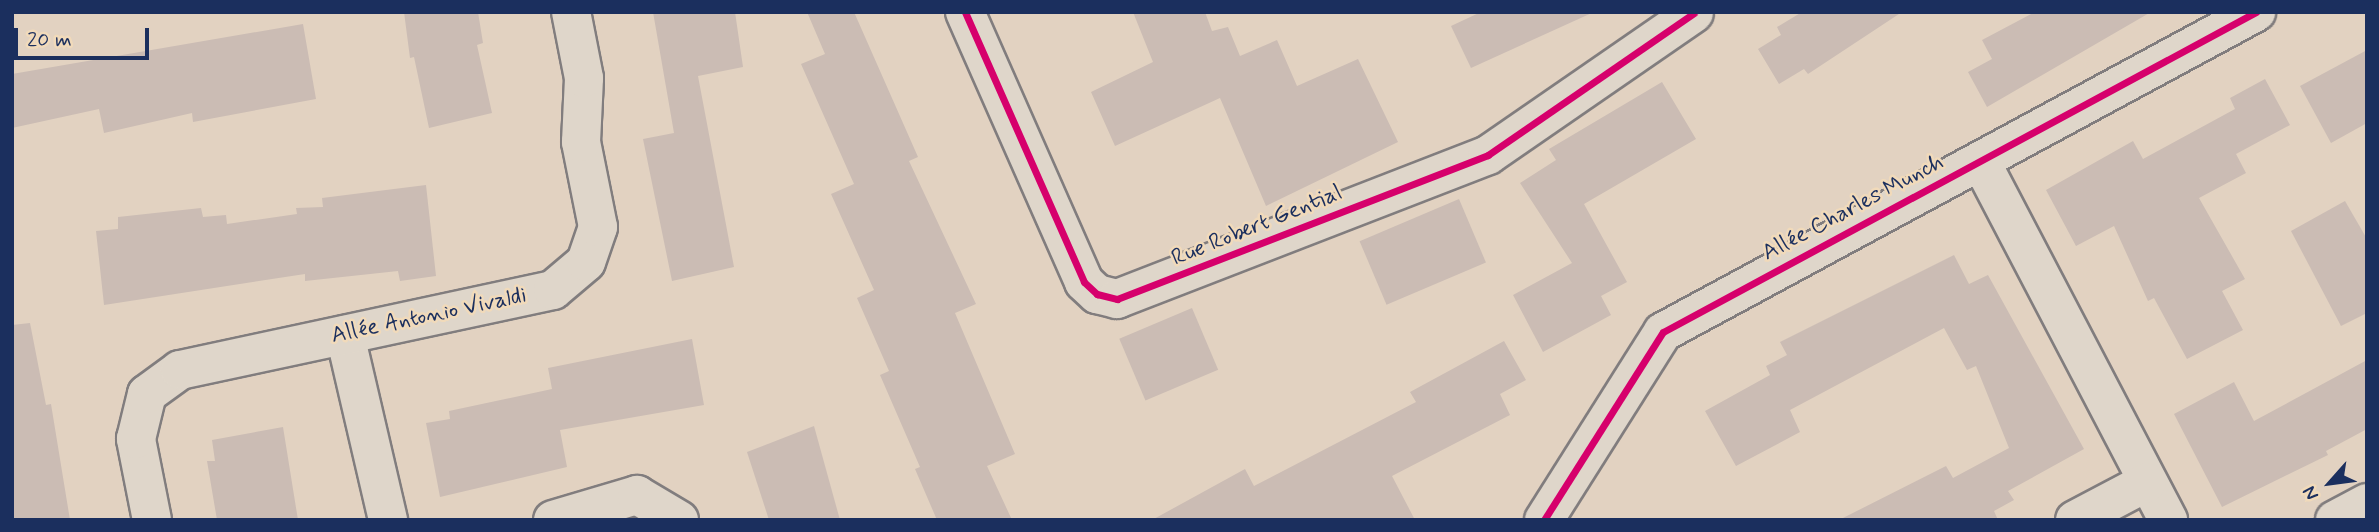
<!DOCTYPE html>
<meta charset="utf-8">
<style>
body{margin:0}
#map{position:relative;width:2379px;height:532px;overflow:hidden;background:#e2d2c1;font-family:Mynerve,sans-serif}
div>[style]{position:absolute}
.building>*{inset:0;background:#cbbcb4;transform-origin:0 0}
.roads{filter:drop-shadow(2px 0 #817d7e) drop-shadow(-2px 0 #817d7e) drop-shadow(0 2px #817d7e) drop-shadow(0 -2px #817d7e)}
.street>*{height:38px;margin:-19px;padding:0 19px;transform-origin:19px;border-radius:19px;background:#dfd6ca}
.cycleway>*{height:7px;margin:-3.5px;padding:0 3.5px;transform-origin:3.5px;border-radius:3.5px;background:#d6006c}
span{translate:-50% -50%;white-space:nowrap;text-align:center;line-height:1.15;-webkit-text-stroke:5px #f1daba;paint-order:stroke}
.street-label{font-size:23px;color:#1b2f5e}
.frame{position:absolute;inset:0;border:14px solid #1b2f5e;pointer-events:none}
.north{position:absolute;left:2295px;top:448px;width:70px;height:70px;-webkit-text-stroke:5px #f1daba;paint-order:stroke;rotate:242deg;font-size:19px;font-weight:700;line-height:28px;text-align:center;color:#1b2f5e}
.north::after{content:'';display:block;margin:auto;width:24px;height:32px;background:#1b2f5e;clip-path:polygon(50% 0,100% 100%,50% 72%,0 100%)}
.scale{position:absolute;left:14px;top:28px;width:135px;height:32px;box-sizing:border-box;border:4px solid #1b2f5e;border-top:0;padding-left:9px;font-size:21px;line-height:24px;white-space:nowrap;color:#1b2f5e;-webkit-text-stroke:5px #f1daba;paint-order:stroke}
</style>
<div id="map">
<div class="building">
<i style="clip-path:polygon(404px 12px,478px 12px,483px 43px,477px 45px,492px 113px,429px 128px,414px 57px,410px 58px)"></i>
<i style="clip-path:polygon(653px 12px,735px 12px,743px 67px,698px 76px,734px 267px,672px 281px,643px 139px,674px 133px)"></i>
<i style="clip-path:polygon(807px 12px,854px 12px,918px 157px,909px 161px,976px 304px,955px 313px,1015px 454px,987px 466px,1012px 520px,937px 520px,915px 469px,920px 467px,880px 375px,889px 371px,857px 298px,874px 290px,831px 194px,854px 184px,801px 64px,825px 54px)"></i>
<i style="clip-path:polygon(1133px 12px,1205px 12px,1212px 31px,1228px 27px,1240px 56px,1277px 40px,1297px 86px,1358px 59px,1398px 142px,1266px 206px,1220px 98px,1115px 146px,1091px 92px,1153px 62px)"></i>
<i style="clip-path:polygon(1481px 12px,1594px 12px,1471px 68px,1451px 26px)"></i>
<i style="clip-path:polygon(1802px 12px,1902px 12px,1808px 74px,1804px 69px,1779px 84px,1758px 49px,1781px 35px,1777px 27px)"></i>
<i style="clip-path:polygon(2035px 12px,2151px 12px,1987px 107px,1968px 72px,1992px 59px,1982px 40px)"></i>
<i style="clip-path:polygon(303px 24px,316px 99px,193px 122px,192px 113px,104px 133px,99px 109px,12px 128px,12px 74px)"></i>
<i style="clip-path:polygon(2367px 50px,2367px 123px,2331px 143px,2300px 86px)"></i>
<i style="clip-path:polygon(2265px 79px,2290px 125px,2236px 154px,2246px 173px,2199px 198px,2245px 279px,2222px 291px,2243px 330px,2187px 359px,2154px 298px,2148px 301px,2114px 226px,2076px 246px,2046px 190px,2133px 141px,2143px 159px,2235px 109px,2230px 98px)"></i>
<i style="clip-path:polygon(1662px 82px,1696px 139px,1584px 204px,1627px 282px,1601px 296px,1611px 315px,1543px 352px,1513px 295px,1572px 263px,1520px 183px,1556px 160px,1549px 149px)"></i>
<i style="clip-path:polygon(426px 185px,436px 276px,400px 281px,398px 271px,305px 281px,305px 274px,104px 305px,96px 231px,118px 229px,118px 217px,201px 208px,203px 217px,226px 215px,227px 224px,297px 214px,296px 208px,323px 207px,322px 198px)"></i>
<i style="left:1459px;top:199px;width:69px;height:108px;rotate:67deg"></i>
<i style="clip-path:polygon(2345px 201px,2367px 239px,2367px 313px,2341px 326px,2291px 231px)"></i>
<i style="clip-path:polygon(1954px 255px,1969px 284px,1988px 275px,2084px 449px,2008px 491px,2014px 500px,1994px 511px,1998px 520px,1839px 520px,1946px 466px,1953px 478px,2009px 448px,1976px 366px,1967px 370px,1944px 328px,1790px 410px,1800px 432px,1736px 466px,1705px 411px,1770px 375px,1766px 366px,1787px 355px,1780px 342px)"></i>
<i style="left:1192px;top:308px;width:67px;height:79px;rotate:67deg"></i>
<i style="clip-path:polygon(30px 323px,46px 405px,51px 404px,70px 520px,12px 520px,12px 325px)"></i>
<i style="clip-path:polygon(692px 339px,704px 405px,560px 430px,567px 467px,440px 497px,426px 423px,450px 419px,449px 411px,552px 389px,548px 368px)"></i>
<i style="clip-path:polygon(1504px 341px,1526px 380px,1500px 394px,1510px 415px,1392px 476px,1415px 520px,1152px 520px,1245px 469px,1254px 486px,1416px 402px,1410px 392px)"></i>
<i style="clip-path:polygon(2367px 360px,2367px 429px,2326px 451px,2328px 455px,2222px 507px,2174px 414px,2234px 382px,2254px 421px)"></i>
<i style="clip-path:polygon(814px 426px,840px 520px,769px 520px,747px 452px)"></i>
<i style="clip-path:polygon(283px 427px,298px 520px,217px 520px,207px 461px,215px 461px,212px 440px)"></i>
</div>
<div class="roads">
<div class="street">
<i style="left:965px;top:12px;width:295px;rotate:66.2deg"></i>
<i style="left:1084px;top:282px;width:18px;rotate:43deg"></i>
<i style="left:1097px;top:294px;width:21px;rotate:14deg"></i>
<i style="left:1117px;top:299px;width:398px;rotate:-21.2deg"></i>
<i style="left:1488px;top:155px;width:250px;rotate:-34.6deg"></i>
<i style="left:1981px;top:162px;width:404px;rotate:62.4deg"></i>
<i style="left:345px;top:335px;width:190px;rotate:76.9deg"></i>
<i style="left:152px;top:520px;width:83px;rotate:-101.2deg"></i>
<i style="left:136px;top:439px;width:46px;rotate:-76.3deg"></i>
<i style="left:147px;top:394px;width:41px;rotate:-36deg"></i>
<i style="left:180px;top:370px;width:381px;rotate:-12.1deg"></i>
<i style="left:553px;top:290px;width:43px;rotate:-40.3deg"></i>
<i style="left:586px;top:262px;width:37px;rotate:-71deg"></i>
<i style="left:598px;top:227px;width:87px;rotate:-101.3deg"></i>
<i style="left:581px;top:142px;width:64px;rotate:-87.3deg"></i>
<i style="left:584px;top:78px;width:67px;rotate:-101.1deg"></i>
<i style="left:553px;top:520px;width:88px;rotate:-16.6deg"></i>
<i style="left:637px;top:495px;width:49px;rotate:30.8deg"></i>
<i style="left:1544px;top:520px;width:222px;rotate:-57.7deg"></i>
<i style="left:1663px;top:332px;width:674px;rotate:-28.35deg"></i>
<i style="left:2075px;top:520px;width:81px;rotate:-27.8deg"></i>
<i style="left:2335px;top:520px;width:36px;rotate:-28deg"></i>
</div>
</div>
<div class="cycleway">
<i style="left:965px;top:12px;width:295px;rotate:66.2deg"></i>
<i style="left:1084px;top:282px;width:18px;rotate:43deg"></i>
<i style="left:1097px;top:294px;width:21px;rotate:14deg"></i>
<i style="left:1117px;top:299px;width:398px;rotate:-21.2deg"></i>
<i style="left:1488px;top:155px;width:250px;rotate:-34.6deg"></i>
<i style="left:1544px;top:520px;width:222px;rotate:-57.7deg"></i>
<i style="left:1663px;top:332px;width:674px;rotate:-28.35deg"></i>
</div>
<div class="street-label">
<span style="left:1853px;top:208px;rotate:-28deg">Allée Charles Munch</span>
<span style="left:1257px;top:226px;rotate:-22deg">Rue Robert Gential</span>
<span style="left:429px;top:316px;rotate:-12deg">Allée Antonio Vivaldi</span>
</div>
<div class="frame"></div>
<div class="north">N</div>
<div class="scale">20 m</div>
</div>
